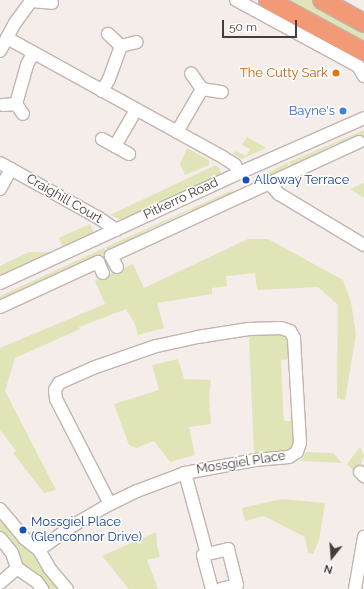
<!DOCTYPE html>
<style>
body{margin:0}
#map{position:relative;width:364px;height:589px;overflow:hidden;background:#f4edea;font-family:Raleway,sans-serif}
div>[style]{position:absolute}
.green>*{inset:0;background:#e1e4b6;transform-origin:0 0}
.roads{filter:drop-shadow(1px 0 #c1b5b0) drop-shadow(-1px 0 #c1b5b0) drop-shadow(0 1px #c1b5b0) drop-shadow(0 -1px #c1b5b0)}
.minor>*{height:12px;margin:-6px;padding:0 6px;transform-origin:6px;border-radius:6px;background:#fff}
.highway>*{height:18px;margin:-9px;padding:0 9px;transform-origin:9px;border-radius:9px;background:#f29a76}
.dots>*{width:11px;height:11px;translate:-50% -50%;box-sizing:border-box;border:2px solid #fff;border-radius:50%}
span{translate:-50% -50%;white-space:nowrap;text-align:center;line-height:1.15;-webkit-text-stroke:3px #fff;paint-order:stroke}
.food-label{font-size:13px;color:#c56008}
.right{translate:-100% -50%;text-align:right}
.shop-label{font-size:13px;color:#366cbe}
.transit-label{font-size:13px;color:#164399}
.left{translate:0 -50%;text-align:left}
.street-label{font-size:13px;color:#473c38}
.north{position:absolute;left:312px;top:537px;width:40px;height:40px;-webkit-text-stroke:3px #fff;paint-order:stroke;rotate:197deg;font-size:11px;font-weight:700;line-height:16px;text-align:center;color:#473c38}
.north::after{content:'';display:block;margin:auto;width:14px;height:18px;background:#473c38;clip-path:polygon(50% 0,100% 100%,50% 72%,0 100%)}
.scale{position:absolute;left:222px;top:20px;width:75px;height:18px;box-sizing:border-box;border:2px solid #473c38;border-top:0;padding-left:5px;font-size:12px;line-height:14px;white-space:nowrap;color:#473c38;-webkit-text-stroke:3px #fff;paint-order:stroke}
</style>
<div id="map">
<div class="green">
<i style="clip-path:polygon(280px 0,313px 0,364px 28px,364px 46px)"></i>
<i style="clip-path:polygon(364px 130px,364px 143px,341px 145px,337px 143px,325px 149px,323px 154px,292px 168px,289px 162px)"></i>
<i style="clip-path:polygon(247px 137px,266px 148px,242px 159px,233px 154px,236px 151px,246px 156px,250px 149px,242px 145px)"></i>
<i style="clip-path:polygon(187px 148px,209px 160px,209px 165px,185px 175px,180px 164px)"></i>
<i style="left:287px;top:163px;width:7px;height:38px;rotate:63deg"></i>
<i style="clip-path:polygon(216px 165px,220px 169px,221px 174px,122px 220px,110px 215px)"></i>
<i style="clip-path:polygon(364px 183px,364px 198px,350px 189px)"></i>
<i style="clip-path:polygon(248px 188px,198px 211px,191px 210px,144px 232px,138px 239px,109px 252px,106px 247px,228px 192px)"></i>
<i style="left:90px;top:224px;width:10px;height:34px;rotate:66deg"></i>
<i style="clip-path:polygon(248px 239px,268px 239px,343px 280px,351px 302px,356px 334px,345px 400px,337px 398px,338px 305px,318px 287px,257px 290px,255px 273px,226px 276px,227px 286px,212px 288px,212px 294px,157px 303px,164px 328px,138px 335px,135px 324px,126px 309px,79px 327px,80px 329px,15px 358px,5px 391px,56px 490px,44px 493px,13px 453px,16px 451px,0 430px,0 348px,105px 304px,95px 281px,133px 264px,144px 288px)"></i>
<i style="clip-path:polygon(104px 248px,106px 253px,49px 280px,42px 280px,0 299px,0 296px)"></i>
<i style="clip-path:polygon(29px 252px,51px 252px,0 276px,0 266px)"></i>
<i style="clip-path:polygon(279px 333px,285px 336px,288px 342px,289px 359px,281px 360px,283px 406px,284px 421px,293px 421px,294px 444px,288px 451px,254px 454px,249px 335px)"></i>
<i style="clip-path:polygon(178px 359px,184px 379px,211px 380px,209px 397px,211px 424px,189px 427px,195px 455px,170px 462px,154px 441px,136px 448px,129px 445px,114px 404px,159px 390px,152px 365px)"></i>
<i style="clip-path:polygon(360px 447px,364px 455px,360px 467px,355px 472px,347px 464px)"></i>
<i style="clip-path:polygon(306px 452px,333px 453px,342px 463px,301px 461px)"></i>
<i style="clip-path:polygon(282px 499px,325px 503px,319px 540px,313px 554px,308px 553px,305px 537px,264px 516px,245px 521px,242px 508px)"></i>
<i style="clip-path:polygon(0 514px,34px 549px,62px 589px,45px 589px,23px 570px,0 535px)"></i>
<i style="clip-path:polygon(156px 532px,157px 546px,160px 557px,147px 560px,158px 589px,129px 589px,102px 556px)"></i>
</div>
<div class="roads">
<div class="minor">
<i style="left:236px;top:0;width:139px;rotate:28.4deg"></i>
<i style="left:358px;top:66px;width:12px;rotate:59deg"></i>
<i style="left:7px;top:38px;width:248px;rotate:28.9deg"></i>
<i style="left:224px;top:158px;width:13px;rotate:32deg"></i>
<i style="left:235px;top:165px;width:9px;rotate:63deg"></i>
<i style="left:121px;top:46px;width:16px;rotate:-14deg"></i>
<i style="left:0;top:51px;width:32px;rotate:-62deg"></i>
<i style="left:15px;top:23px;width:27px;rotate:-54deg"></i>
<i style="left:31px;top:1px;width:21px;rotate:5deg"></i>
<i style="left:202px;top:89px;width:20px;rotate:9deg"></i>
<i style="left:102px;top:91px;width:14px;rotate:-60deg"></i>
<i style="left:109px;top:79px;width:35px;rotate:-70deg"></i>
<i style="left:121px;top:46px;width:18px;rotate:-137deg"></i>
<i style="left:16px;top:104px;width:41px;rotate:-74.2deg"></i>
<i style="left:27px;top:65px;width:13px;rotate:-63deg"></i>
<i style="left:3px;top:105px;width:13px;rotate:-4deg"></i>
<i style="left:16px;top:104px;width:12px;rotate:55deg"></i>
<i style="left:177px;top:132px;width:50px;rotate:-59.8deg"></i>
<i style="left:202px;top:89px;width:19px;rotate:-125deg"></i>
<i style="left:102px;top:139px;width:31px;rotate:29deg"></i>
<i style="left:115px;top:146px;width:42px;rotate:-59.7deg"></i>
<i style="left:0;top:163px;width:113px;rotate:29.1deg"></i>
<i style="left:99px;top:218px;width:21px;rotate:35deg"></i>
<i style="left:269px;top:183px;width:15px;rotate:48deg"></i>
<i style="left:279px;top:194px;width:99px;rotate:31deg"></i>
<i style="left:0;top:189px;width:23px;rotate:-61deg"></i>
<i style="left:117px;top:267px;width:13px;rotate:-119deg"></i>
<i style="left:111px;top:256px;width:273px;rotate:-24.7deg"></i>
<i style="left:0;top:283px;width:263px;rotate:-24.7deg"></i>
<i style="left:239px;top:173px;width:137px;rotate:-23.7deg"></i>
<i style="left:0;top:307px;width:108px;rotate:-24.7deg"></i>
<i style="left:98px;top:262px;width:12px;rotate:66deg"></i>
<i style="left:360px;top:472px;width:6px;rotate:45deg"></i>
<i style="left:185px;top:473px;width:84px;rotate:74.8deg"></i>
<i style="left:0;top:509px;width:38px;rotate:50deg"></i>
<i style="left:24px;top:538px;width:19px;rotate:39deg"></i>
<i style="left:39px;top:550px;width:22px;rotate:60deg"></i>
<i style="left:50px;top:569px;width:26px;rotate:50deg"></i>
<i style="left:0;top:538px;width:19px;rotate:51deg"></i>
<i style="left:12px;top:553px;width:16px;rotate:72deg"></i>
<i style="left:17px;top:568px;width:24px;rotate:35deg"></i>
<i style="left:37px;top:582px;width:9px;rotate:54deg"></i>
<i style="left:39px;top:550px;width:41px;rotate:-36deg"></i>
<i style="left:72px;top:526px;width:44px;rotate:-30.1deg"></i>
<i style="left:110px;top:504px;width:30px;rotate:-26deg"></i>
<i style="left:137px;top:491px;width:51px;rotate:-20.6deg"></i>
<i style="left:185px;top:473px;width:71px;rotate:-10.5deg"></i>
<i style="left:255px;top:460px;width:34px;rotate:-5deg"></i>
<i style="left:289px;top:457px;width:9px;rotate:-32deg"></i>
<i style="left:297px;top:452px;width:9px;rotate:-72deg"></i>
<i style="left:300px;top:443px;width:105px;rotate:-93.3deg"></i>
<i style="left:294px;top:338px;width:8px;rotate:-120deg"></i>
<i style="left:290px;top:331px;width:9px;rotate:-162deg"></i>
<i style="left:281px;top:328px;width:32px;rotate:178deg"></i>
<i style="left:249px;top:329px;width:52px;rotate:171.1deg"></i>
<i style="left:198px;top:337px;width:43px;rotate:167.9deg"></i>
<i style="left:156px;top:346px;width:67px;rotate:160.8deg"></i>
<i style="left:93px;top:368px;width:37px;rotate:156deg"></i>
<i style="left:59px;top:383px;width:8px;rotate:120deg"></i>
<i style="left:55px;top:390px;width:9px;rotate:84deg"></i>
<i style="left:56px;top:399px;width:118px;rotate:62.8deg"></i>
<i style="left:0;top:583px;width:23px;rotate:-41deg"></i>
<i style="left:212px;top:589px;width:35px;rotate:-105deg"></i>
<i style="left:203px;top:555px;width:26px;rotate:-13deg"></i>
<i style="left:228px;top:549px;width:37px;rotate:76deg"></i>
<i style="left:237px;top:585px;width:16px;rotate:166deg"></i>
<i style="left:355px;top:589px;width:53px;rotate:-80.2deg"></i>
</div>
<div class="highway">
<i style="left:268px;top:0;width:109px;rotate:28.4deg"></i>
<i style="left:322px;top:0;width:48px;rotate:28.7deg"></i>
</div>
</div>
<div class="dots">
<i style="left:336px;top:73px;background:#e8710a"></i>
<i style="left:343px;top:111px;background:#3f7fe0"></i>
<i style="left:246px;top:180px;background:#1a4fb4"></i>
<i style="left:23px;top:530px;background:#1a4fb4"></i>
</div>
<div class="food-label">
<span class="right" style="left:328px;top:73px">The Cutty Sark</span>
</div>
<div class="shop-label">
<span class="right" style="left:335px;top:111px">Bayne's</span>
</div>
<div class="transit-label">
<span class="left" style="left:254px;top:180px">Alloway Terrace</span>
<span class="left" style="left:31px;top:530px">Mossgiel Place<br>(Glenconnor Drive)</span>
</div>
<div class="street-label">
<span style="left:64px;top:199px;rotate:30deg">Craighill Court</span>
<span style="left:181px;top:199px;rotate:-25deg">Pitkerro Road</span>
<span style="left:241px;top:463px;rotate:-9deg">Mossgiel Place</span>
</div>
<div class="north">N</div>
<div class="scale">50 m</div>
</div>
